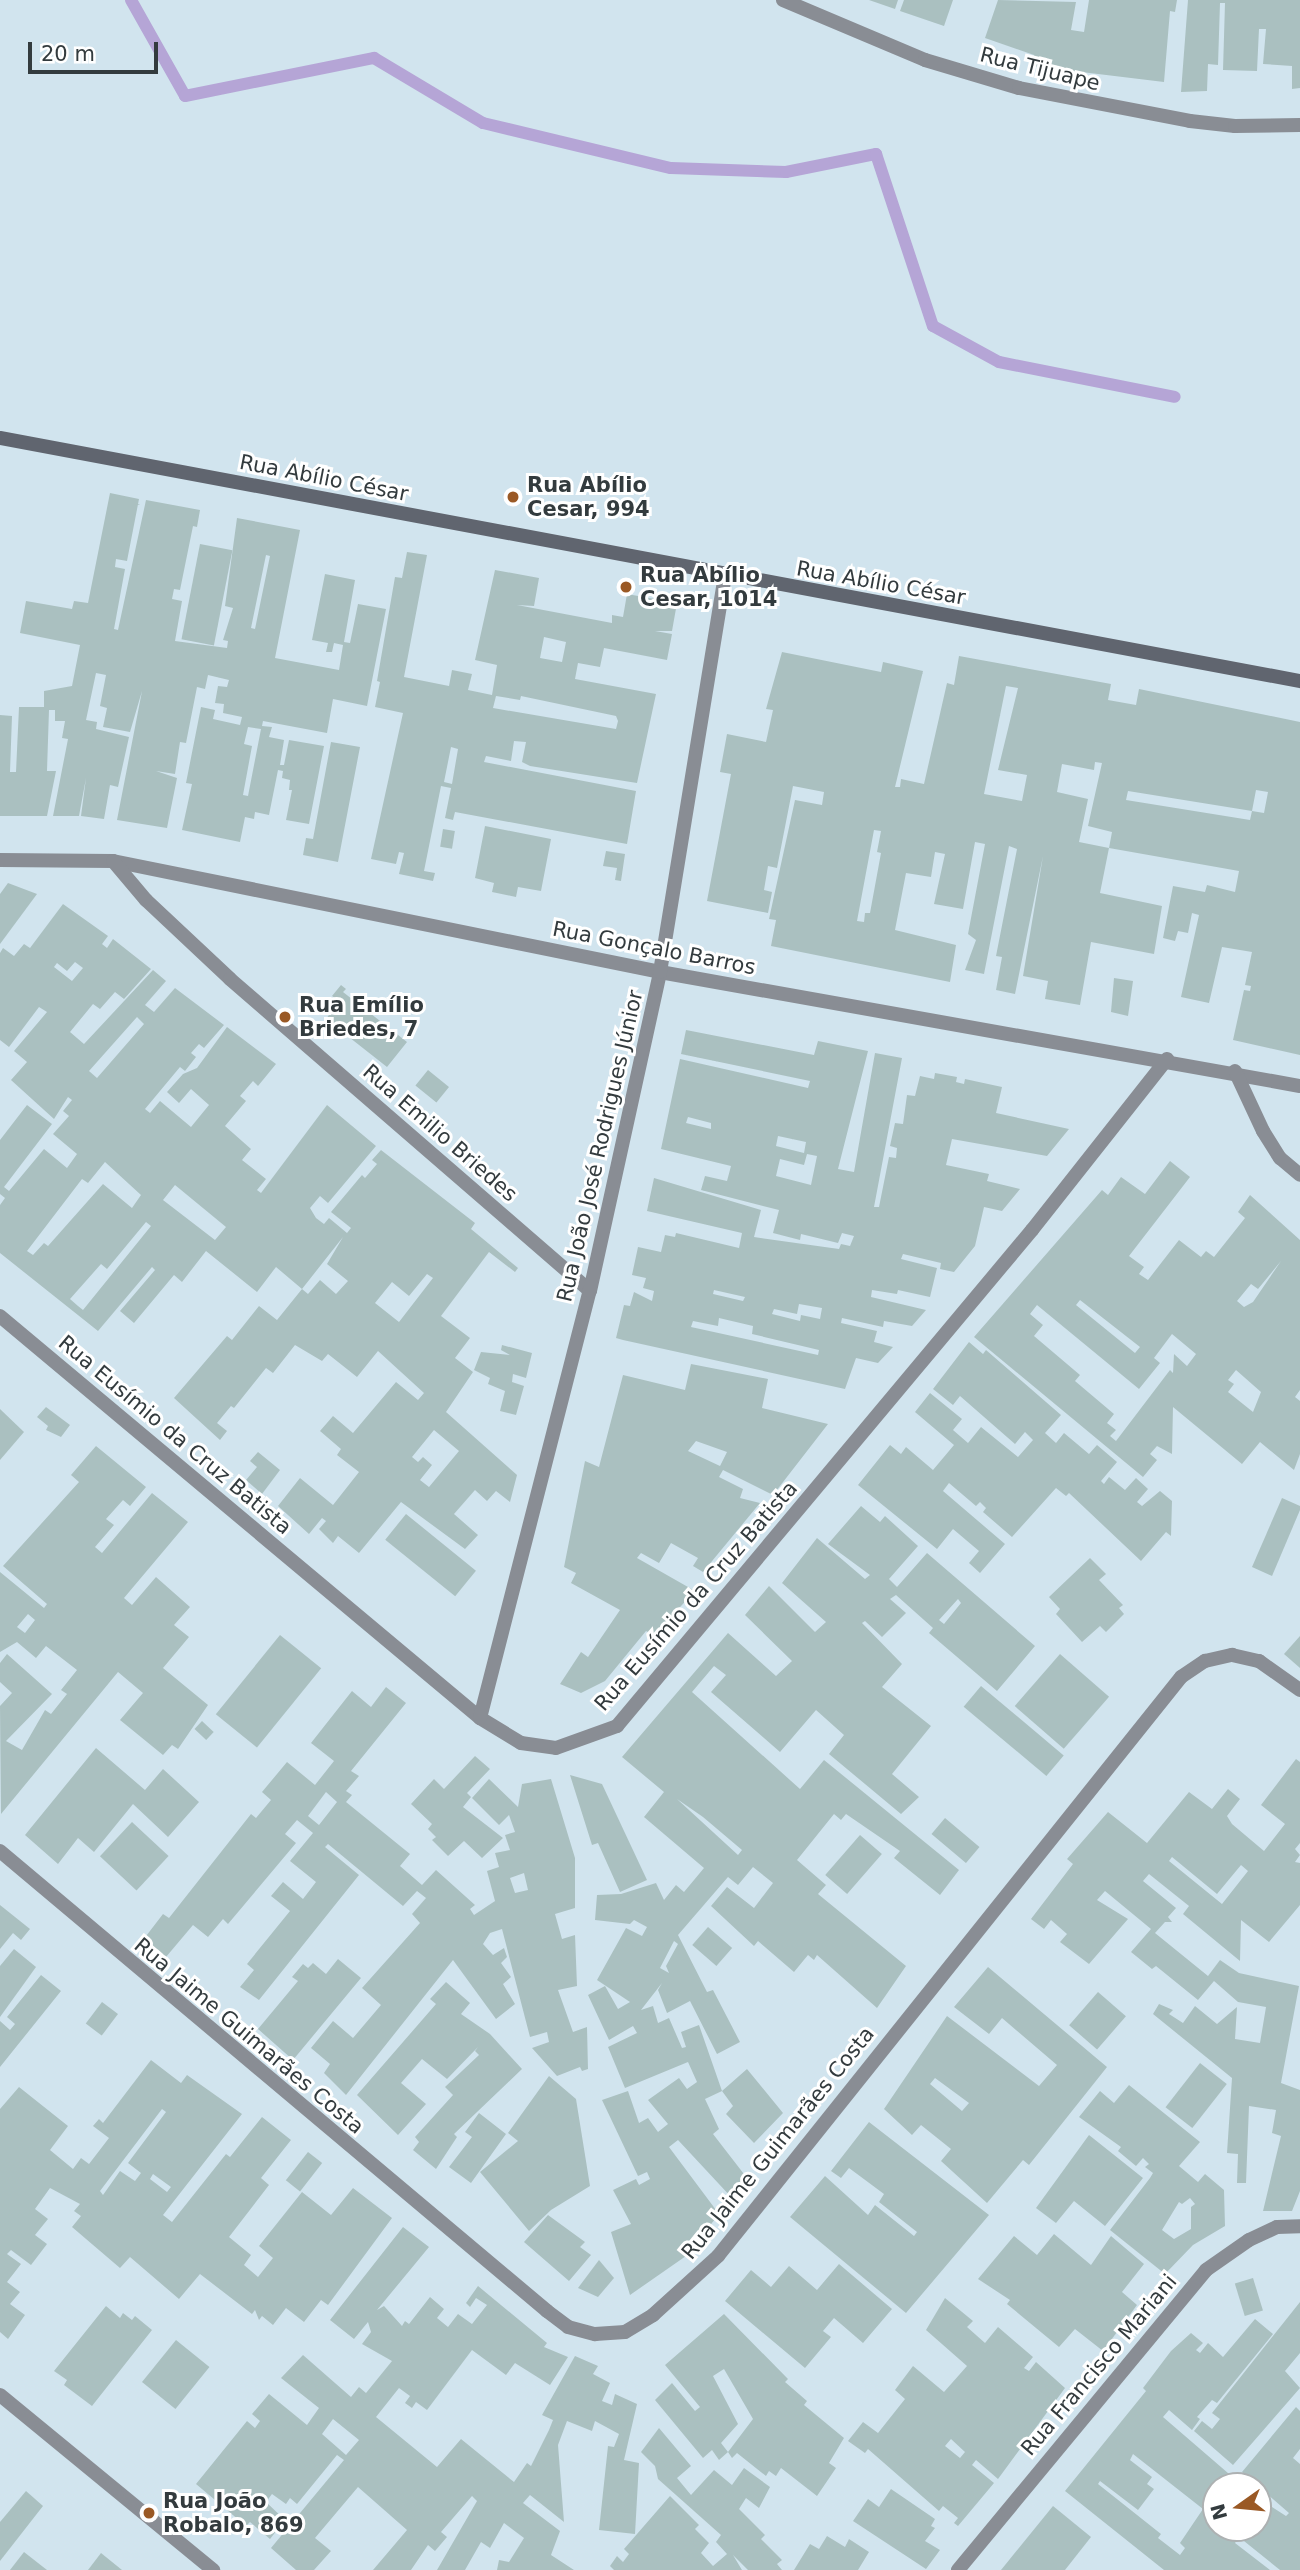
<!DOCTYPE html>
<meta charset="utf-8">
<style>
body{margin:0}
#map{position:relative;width:1300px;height:2570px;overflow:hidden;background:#d1e4ee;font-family:"DejaVu Sans",sans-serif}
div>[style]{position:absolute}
.stream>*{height:12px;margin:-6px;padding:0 6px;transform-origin:6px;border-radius:6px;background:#b5a5d6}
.building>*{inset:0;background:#aac0c0;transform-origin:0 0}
.minor>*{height:14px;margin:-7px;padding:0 7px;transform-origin:7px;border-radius:7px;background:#898d94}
.secondary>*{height:14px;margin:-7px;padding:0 7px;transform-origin:7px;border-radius:7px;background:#60656f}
.dots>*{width:19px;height:19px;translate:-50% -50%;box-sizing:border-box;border:4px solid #fff;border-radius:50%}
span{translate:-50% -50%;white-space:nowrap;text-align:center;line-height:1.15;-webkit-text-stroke:6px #fff;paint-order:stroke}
.street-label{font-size:21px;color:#333b3e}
.poi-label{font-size:21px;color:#333b3e;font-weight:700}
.left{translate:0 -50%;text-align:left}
.north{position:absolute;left:1202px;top:2472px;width:70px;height:70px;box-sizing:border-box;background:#fff;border:2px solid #adb1b2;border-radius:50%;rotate:255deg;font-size:19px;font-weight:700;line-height:28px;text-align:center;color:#333b3e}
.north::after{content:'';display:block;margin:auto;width:24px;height:32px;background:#9a5925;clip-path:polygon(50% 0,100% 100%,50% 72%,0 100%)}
.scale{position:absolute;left:28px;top:42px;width:130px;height:32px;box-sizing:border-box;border:4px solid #333b3e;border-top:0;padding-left:9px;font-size:21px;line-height:24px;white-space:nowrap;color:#333b3e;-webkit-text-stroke:5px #fff;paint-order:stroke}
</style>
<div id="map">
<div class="stream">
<i style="left:131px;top:0;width:110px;rotate:60.6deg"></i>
<i style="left:185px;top:96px;width:193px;rotate:-11.4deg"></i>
<i style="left:374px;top:58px;width:127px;rotate:30.8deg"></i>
<i style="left:483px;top:123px;width:193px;rotate:13.5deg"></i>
<i style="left:671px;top:168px;width:115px;rotate:2deg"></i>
<i style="left:786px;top:172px;width:92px;rotate:-11.3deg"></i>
<i style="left:876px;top:154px;width:181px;rotate:71.7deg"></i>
<i style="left:933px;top:326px;width:75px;rotate:28.6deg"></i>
<i style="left:999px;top:362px;width:179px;rotate:11.2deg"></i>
</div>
<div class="building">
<i style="clip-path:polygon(869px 0,898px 0,895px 9px)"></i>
<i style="clip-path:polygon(904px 0,953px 0,944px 26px,900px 11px)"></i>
<i style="clip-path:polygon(998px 0,1076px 2px,1071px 30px,1084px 32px,1089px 0,1177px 0,1175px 12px,1170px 11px,1164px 82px,1032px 66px,1034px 55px,985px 38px)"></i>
<i style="clip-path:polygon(1188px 0,1300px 0,1300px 88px,1292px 89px,1292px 66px,1263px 64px,1266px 29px,1259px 29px,1257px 71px,1223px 70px,1225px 3px,1220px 3px,1218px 65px,1208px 64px,1207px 91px,1181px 92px)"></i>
<i style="clip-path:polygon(evenodd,110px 493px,139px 499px,127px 561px,116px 559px,115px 567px,125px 569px,114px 629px,118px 630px,146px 500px,200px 510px,197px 527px,193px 526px,180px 590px,174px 589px,172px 599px,182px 601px,175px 641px,227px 648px,228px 641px,223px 640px,233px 608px,225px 606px,237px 518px,300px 530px,275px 658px,339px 670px,343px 645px,334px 643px,332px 652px,326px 652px,328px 643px,312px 640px,325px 574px,355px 580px,344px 642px,350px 643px,358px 604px,386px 609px,367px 706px,333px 699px,327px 733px,263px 721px,262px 726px,272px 727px,269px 737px,284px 740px,280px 765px,284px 765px,289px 740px,324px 746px,309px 824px,286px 820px,292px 790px,289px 790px,290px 780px,282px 778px,283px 771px,278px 770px,269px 815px,255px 812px,254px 819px,245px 817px,240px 842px,182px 830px,192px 784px,186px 783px,201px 707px,215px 710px,213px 719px,240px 725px,242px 717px,223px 713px,224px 704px,215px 703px,218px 686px,227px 687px,229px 680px,208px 675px,205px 689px,197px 687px,186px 743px,180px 742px,175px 774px,156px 771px,177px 778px,167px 828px,117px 820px,142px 691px,130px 732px,103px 727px,107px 708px,100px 706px,106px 675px,96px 673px,86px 720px,97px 722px,96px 729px,129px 737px,118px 787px,110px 785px,104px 819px,81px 816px,86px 778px,79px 816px,53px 816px,68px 739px,62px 738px,65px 721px,55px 721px,55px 710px,49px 710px,47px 771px,56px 771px,47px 816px,0 816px,0 715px,12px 716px,10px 772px,16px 772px,19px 707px,44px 707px,44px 691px,72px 686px,80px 645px,20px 633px,26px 601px,72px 609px,74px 601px,88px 603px,110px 493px,266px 555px,270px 556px,255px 629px,251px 628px,266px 555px,110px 493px,248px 727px,261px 729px,248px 796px,243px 795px,252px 746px,244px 744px,248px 727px)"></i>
<i style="left:200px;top:544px;width:33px;height:97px;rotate:11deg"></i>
<i style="clip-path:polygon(evenodd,407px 552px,427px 555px,404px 677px,449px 686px,452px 670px,472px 674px,468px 690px,492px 695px,497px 665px,475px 660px,495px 570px,539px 578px,534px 606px,517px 605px,612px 623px,612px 615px,623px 617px,627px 594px,677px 603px,672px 631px,655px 631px,672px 634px,667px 660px,604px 648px,600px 667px,578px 663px,575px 679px,656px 694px,637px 783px,530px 766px,522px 762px,526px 742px,514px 741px,511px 761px,486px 756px,484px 762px,636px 791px,627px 844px,455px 812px,453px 820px,445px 818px,451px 788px,441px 786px,424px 871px,435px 873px,433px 881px,399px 874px,404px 853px,399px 852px,396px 864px,371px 859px,403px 713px,375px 707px,380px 682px,377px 681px,395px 577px,402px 578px,407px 552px,544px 637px,566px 642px,562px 662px,540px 658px,544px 637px,407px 552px,496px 696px,520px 700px,521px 696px,616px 716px,618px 721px,616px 729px,493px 708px,496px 696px,407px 552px,451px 747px,458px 749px,452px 784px,444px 782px,451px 747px)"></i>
<i style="clip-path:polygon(evenodd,782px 652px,881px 672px,883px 662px,923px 671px,895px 787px,900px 787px,901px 779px,924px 784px,947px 683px,954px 685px,959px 656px,1111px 684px,1108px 700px,1136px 705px,1139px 689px,1300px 722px,1300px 1055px,1233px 1040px,1244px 990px,1250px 991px,1251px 986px,1245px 985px,1252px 952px,1222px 947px,1209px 1003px,1181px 997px,1199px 915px,1192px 913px,1188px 933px,1178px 931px,1175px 941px,1163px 938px,1173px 886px,1205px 892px,1207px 885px,1235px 892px,1239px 871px,1109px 848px,1112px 832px,1088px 826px,1102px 763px,1095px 762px,1094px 770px,1062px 764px,1057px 792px,1088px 799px,1079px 842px,1109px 848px,1100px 893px,1162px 906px,1154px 954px,1091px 942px,1080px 1005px,1045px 999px,1048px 981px,1023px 976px,1043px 856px,1015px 994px,996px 990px,1002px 957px,996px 956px,1017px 849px,1009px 846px,984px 974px,965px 970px,976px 940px,968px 934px,985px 844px,975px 842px,963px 909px,934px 904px,945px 854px,935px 852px,931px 877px,906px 873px,895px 930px,956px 945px,950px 982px,771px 946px,776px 920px,769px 919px,795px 800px,822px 805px,824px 792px,793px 786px,777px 868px,768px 866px,764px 890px,772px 892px,768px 913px,707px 901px,731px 774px,720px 772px,727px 734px,766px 742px,773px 710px,766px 709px,782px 652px,1006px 686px,1018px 688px,998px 770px,1027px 775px,1022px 801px,984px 794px,1006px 686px,782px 652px,1256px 790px,1268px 792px,1264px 813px,1252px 811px,1250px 820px,1126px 800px,1128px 791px,1252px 811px,1256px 790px,782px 652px,874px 830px,881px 831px,877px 852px,881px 853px,870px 913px,865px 913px,864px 922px,857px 921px,874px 830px)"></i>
<i style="clip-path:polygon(331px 742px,360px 747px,338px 862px,303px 855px,306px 838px,313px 839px)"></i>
<i style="clip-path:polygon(485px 826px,551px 839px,541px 891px,518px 887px,516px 897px,492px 892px,494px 883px,475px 878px)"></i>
<i style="left:443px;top:829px;width:12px;height:18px;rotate:9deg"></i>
<i style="clip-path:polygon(606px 851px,625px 854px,621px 881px,615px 880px,617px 868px,603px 866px)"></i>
<i style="clip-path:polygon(8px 883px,37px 894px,0 944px,0 894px)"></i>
<i style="clip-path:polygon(evenodd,63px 904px,108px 936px,102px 944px,107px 948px,113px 939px,151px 969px,124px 999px,115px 992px,100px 1009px,93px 1004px,70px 1032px,84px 1044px,153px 970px,166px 981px,145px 1005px,154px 1012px,175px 988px,224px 1025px,204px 1048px,199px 1044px,191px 1053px,196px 1057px,185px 1071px,180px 1067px,145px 1109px,150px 1113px,160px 1101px,191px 1127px,209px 1105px,191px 1089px,179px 1103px,167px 1092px,183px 1074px,197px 1068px,227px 1027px,276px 1064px,258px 1086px,253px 1081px,240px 1096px,246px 1101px,225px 1126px,251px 1149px,242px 1160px,266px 1179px,257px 1190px,261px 1193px,327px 1105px,376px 1146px,328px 1203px,320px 1196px,310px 1208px,316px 1218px,324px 1224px,329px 1218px,347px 1233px,351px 1228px,331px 1212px,362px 1175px,365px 1178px,377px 1164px,372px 1160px,381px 1150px,475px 1223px,471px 1229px,518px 1268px,515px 1272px,489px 1252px,441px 1316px,470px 1338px,455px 1358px,473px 1372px,446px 1412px,517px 1475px,510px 1502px,496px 1491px,487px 1501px,475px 1490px,454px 1514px,478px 1535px,465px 1549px,401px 1502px,359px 1553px,338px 1536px,333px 1543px,319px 1529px,326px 1521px,322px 1518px,309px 1534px,278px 1506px,300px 1478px,333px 1505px,359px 1472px,337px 1455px,341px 1449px,320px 1431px,333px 1416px,353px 1433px,396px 1382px,418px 1400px,424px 1393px,378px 1351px,357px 1377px,328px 1354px,322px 1361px,295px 1345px,273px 1373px,266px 1368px,234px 1408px,231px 1406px,217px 1423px,227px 1431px,220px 1440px,174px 1398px,227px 1336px,232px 1340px,259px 1306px,277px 1320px,302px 1289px,276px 1267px,257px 1292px,206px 1251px,182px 1282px,174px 1275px,134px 1323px,120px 1311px,155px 1270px,152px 1267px,98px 1331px,0 1253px,0 1205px,5px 1198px,0 1194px,0 1140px,27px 1105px,52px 1124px,4px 1187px,9px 1191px,44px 1149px,67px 1168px,77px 1154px,53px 1134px,69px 1116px,63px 1111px,72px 1100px,68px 1097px,54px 1119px,11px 1080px,27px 1062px,14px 1051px,47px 1012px,39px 1007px,9px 1047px,0 1040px,0 953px,3px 948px,14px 956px,24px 944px,30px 948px,63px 904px,75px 962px,83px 968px,72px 981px,54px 967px,57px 963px,67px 971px,75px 962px,63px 904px,137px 1017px,144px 1024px,97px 1078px,89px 1071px,137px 1017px,63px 904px,105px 1162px,141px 1195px,132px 1208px,103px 1184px,48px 1246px,44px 1243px,33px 1255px,27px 1251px,82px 1179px,88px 1183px,105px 1162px,63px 904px,175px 1185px,226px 1227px,215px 1240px,163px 1200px,175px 1185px,63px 904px,146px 1222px,151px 1226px,83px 1310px,78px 1306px,70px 1299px,101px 1264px,107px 1269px,146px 1222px,63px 904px,343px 1237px,327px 1264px,348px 1281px,336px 1294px,320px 1280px,308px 1294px,302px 1289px,343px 1237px,63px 904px,427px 1274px,433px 1278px,399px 1322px,375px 1303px,392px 1282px,409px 1296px,427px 1274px,63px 904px,434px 1430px,459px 1451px,429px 1487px,420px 1480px,432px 1465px,423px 1457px,418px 1462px,412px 1457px,434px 1430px)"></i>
<i style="clip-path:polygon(1114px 978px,1133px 981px,1128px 1016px,1111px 1012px)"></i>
<i style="clip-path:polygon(341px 985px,346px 989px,343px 992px,407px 1042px,387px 1067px,326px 1019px,339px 1001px,332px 996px)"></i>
<i style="clip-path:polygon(evenodd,686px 1030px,814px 1055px,818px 1041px,868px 1051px,838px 1169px,854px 1172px,875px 1053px,902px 1058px,874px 1207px,879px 1207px,889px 1157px,896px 1158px,897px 1148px,890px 1146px,895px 1123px,903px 1124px,907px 1095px,915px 1096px,920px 1076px,934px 1079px,935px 1073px,957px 1077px,956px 1082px,964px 1084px,965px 1079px,1002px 1087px,996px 1113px,1069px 1129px,1047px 1156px,952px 1139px,946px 1165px,989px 1174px,987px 1181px,1020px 1189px,1002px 1211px,984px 1207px,975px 1246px,954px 1272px,940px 1269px,941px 1263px,903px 1254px,901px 1259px,937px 1268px,930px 1297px,898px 1290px,897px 1294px,872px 1290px,871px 1297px,926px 1310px,912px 1326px,884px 1321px,883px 1327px,842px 1318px,841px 1323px,877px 1331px,874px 1342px,893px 1347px,878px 1363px,856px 1358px,845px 1389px,623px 1340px,616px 1338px,624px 1305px,630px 1306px,634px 1292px,652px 1301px,654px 1291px,643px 1288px,646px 1278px,632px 1275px,638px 1247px,661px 1252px,665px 1235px,675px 1237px,676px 1233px,739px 1248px,742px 1233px,647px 1211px,654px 1178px,761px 1210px,754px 1237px,839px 1249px,841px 1244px,850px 1246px,854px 1236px,842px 1233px,838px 1243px,801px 1234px,800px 1240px,773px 1233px,779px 1210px,701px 1190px,705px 1176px,727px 1181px,731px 1166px,661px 1149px,680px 1059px,808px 1088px,810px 1081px,681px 1054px,686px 1030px,688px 1117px,711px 1123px,711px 1129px,686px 1123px,688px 1117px,686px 1030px,778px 1136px,806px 1142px,804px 1153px,776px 1146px,778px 1136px,686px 1030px,807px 1154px,817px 1156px,811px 1185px,776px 1176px,780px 1159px,804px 1165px,807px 1154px,686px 1030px,714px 1290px,745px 1297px,743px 1301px,713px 1294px,714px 1290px,686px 1030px,799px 1304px,822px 1308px,820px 1319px,801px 1315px,800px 1321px,772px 1314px,774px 1309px,797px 1314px,799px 1304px,686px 1030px,719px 1318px,753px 1326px,752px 1334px,819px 1350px,818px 1355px,691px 1327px,693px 1321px,718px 1326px,719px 1318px)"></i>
<i style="left:428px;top:1070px;width:27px;height:20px;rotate:39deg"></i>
<i style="clip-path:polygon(evenodd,1170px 1161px,1190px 1177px,1129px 1256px,1144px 1267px,1139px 1274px,1148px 1280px,1179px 1240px,1201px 1257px,1206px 1251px,1214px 1257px,1245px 1218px,1238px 1212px,1250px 1195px,1300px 1240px,1300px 1390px,1295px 1397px,1300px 1401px,1300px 1454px,1294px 1470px,1260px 1442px,1242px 1464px,1173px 1407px,1172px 1454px,1157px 1446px,1150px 1454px,1157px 1460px,1143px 1477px,974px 1337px,1102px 1190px,1108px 1195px,1121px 1177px,1145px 1194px,1170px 1161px,1281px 1261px,1253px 1302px,1244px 1307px,1237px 1301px,1251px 1284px,1258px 1289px,1281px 1261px,1170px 1161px,1080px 1300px,1140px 1347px,1135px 1353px,1076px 1305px,1080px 1300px,1170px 1161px,1037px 1305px,1139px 1389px,1160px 1363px,1154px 1358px,1172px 1334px,1196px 1354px,1187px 1366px,1174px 1354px,1173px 1373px,1170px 1370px,1116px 1441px,1110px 1436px,1116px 1430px,1107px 1423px,1114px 1414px,1075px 1381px,1080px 1375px,1034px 1336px,1043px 1325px,1030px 1314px,1037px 1305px,1170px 1161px,1236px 1370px,1261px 1392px,1253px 1412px,1228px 1392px,1234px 1384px,1228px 1380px,1236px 1370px)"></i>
<i style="clip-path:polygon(969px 1342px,983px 1354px,986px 1350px,1061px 1415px,1045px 1433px,1056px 1443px,1064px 1433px,1089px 1454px,1097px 1445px,1117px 1462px,1101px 1481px,1104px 1484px,1109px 1477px,1125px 1490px,1136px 1478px,1148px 1489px,1137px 1502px,1142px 1506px,1160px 1491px,1172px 1501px,1171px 1536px,1166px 1532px,1141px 1561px,1069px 1493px,1066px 1496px,1056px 1488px,1012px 1537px,983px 1512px,986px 1508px,980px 1502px,976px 1506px,949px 1483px,943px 1491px,1005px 1544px,980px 1573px,969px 1563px,979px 1551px,953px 1529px,937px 1549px,858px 1485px,890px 1445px,901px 1454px,906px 1447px,933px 1470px,954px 1445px,915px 1412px,930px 1393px,962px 1419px,953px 1430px,968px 1443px,981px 1427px,1018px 1457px,1033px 1440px,1025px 1432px,1015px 1444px,960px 1396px,953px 1405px,933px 1389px)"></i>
<i style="clip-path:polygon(502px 1345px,532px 1353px,526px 1378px,513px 1374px,512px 1382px,524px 1386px,516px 1415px,500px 1411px,505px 1391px,488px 1384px,490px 1378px,474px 1370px,481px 1352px,510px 1355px,501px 1350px)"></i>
<i style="clip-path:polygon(evenodd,691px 1364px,768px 1379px,762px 1408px,828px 1424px,773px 1495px,723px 1470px,719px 1477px,743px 1489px,740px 1498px,760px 1503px,703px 1572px,693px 1566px,698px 1558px,671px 1543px,659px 1563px,641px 1553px,637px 1558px,695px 1591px,654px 1635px,646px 1631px,605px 1681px,581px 1693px,560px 1684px,581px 1652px,588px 1657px,620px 1610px,571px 1583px,576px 1573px,564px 1567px,585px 1461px,599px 1467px,623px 1375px,685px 1390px,691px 1364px,696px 1441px,727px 1452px,720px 1466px,688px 1451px,696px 1441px)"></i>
<i style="clip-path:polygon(46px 1407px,70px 1425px,61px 1437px,46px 1430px,48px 1426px,37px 1417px)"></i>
<i style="clip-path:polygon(0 1409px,24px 1432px,0 1460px)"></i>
<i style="clip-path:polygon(evenodd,96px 1446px,146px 1487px,130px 1506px,123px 1500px,106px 1519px,114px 1525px,95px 1547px,102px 1553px,152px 1493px,188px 1522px,124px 1598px,132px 1605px,156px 1577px,190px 1607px,174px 1625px,189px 1637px,163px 1668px,208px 1705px,178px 1749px,172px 1745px,163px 1755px,120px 1720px,143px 1693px,118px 1672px,1px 1814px,0 1706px,12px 1693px,0 1682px,0 1663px,7px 1654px,52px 1694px,6px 1741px,22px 1750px,45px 1710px,51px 1714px,67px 1694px,61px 1690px,77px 1670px,46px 1646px,36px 1658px,17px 1642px,0 1652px,0 1572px,44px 1608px,47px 1604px,3px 1566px,79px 1482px,71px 1475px,96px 1446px,28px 1614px,35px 1620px,25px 1633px,17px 1627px,28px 1614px)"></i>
<i style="clip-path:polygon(258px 1452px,280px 1470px,262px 1494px,246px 1480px,257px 1467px,250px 1461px)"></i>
<i style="clip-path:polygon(1282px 1498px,1300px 1506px,1300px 1510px,1272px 1576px,1252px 1567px)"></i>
<i style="clip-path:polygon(evenodd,861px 1506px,880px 1522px,885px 1516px,918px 1546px,889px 1579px,897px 1587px,927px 1553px,1035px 1646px,997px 1691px,929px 1633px,933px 1628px,896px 1595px,890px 1599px,906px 1613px,882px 1637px,865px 1621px,862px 1623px,902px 1664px,882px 1687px,931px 1726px,892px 1774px,919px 1797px,901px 1814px,829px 1754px,844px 1735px,816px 1710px,780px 1752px,711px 1692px,726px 1675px,714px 1666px,692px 1692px,800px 1789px,824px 1760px,959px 1870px,940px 1895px,894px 1858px,900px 1851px,846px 1814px,841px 1820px,834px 1814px,797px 1860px,826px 1885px,818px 1894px,906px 1966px,877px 2008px,817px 1955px,814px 1960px,808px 1955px,794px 1972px,758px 1941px,754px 1946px,711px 1906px,727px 1887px,754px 1908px,773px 1883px,753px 1867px,738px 1885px,728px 1877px,678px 1935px,707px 1992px,713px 1990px,740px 2042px,717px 2054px,690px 2001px,667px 2013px,658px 1990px,662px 1983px,641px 2010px,653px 2006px,658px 2023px,669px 2018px,682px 2048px,686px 2047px,681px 2032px,699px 2025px,722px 2091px,747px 2069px,783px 2113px,754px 2143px,726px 2114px,733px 2106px,722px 2091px,705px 2099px,719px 2129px,713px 2134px,747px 2178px,732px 2198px,678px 2140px,669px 2147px,719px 2214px,686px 2256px,630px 2295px,611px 2232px,631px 2224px,613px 2190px,636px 2179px,639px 2185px,650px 2179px,647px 2172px,638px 2176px,602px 2100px,628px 2091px,639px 2123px,648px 2118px,658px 2132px,668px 2124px,648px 2100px,679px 2078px,687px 2089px,697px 2082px,688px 2062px,625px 2088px,608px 2047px,637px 2033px,633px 2026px,609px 2040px,588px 1995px,605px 1986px,618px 2009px,630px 2002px,597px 1980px,626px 1928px,642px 1936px,647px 1927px,634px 1920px,630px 1924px,595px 1920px,597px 1895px,621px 1894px,656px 1883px,664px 1900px,676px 1885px,684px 1892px,704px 1868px,644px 1817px,664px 1792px,622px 1757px,728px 1633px,776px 1676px,792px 1661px,745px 1615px,769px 1586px,815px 1632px,826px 1622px,782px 1583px,817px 1538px,865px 1579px,870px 1575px,828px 1544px,861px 1506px,958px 1599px,961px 1603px,944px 1624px,939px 1620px,958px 1599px,861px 1506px,677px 1799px,703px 1817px,742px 1850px,738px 1855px,677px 1799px,861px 1506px,674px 1941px,678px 1944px,666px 1966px,669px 1973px,660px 1968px,674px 1941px)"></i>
<i style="left:406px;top:1514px;width:90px;height:33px;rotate:39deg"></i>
<i style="clip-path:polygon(1090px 1558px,1106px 1574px,1099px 1580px,1123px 1605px,1119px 1608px,1124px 1614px,1106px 1632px,1100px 1626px,1082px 1642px,1056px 1614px,1060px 1609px,1049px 1597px)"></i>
<i style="left:280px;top:1635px;width:53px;height:102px;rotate:39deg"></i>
<i style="clip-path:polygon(1300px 1636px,1300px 1668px,1284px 1654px)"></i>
<i style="left:1060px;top:1654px;width:65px;height:69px;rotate:41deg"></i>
<i style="left:981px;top:1686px;width:108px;height:27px;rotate:40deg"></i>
<i style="clip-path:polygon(evenodd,386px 1687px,406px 1703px,351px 1771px,359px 1776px,346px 1791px,352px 1795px,346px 1802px,410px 1854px,400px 1866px,422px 1885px,436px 1870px,475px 1905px,470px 1909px,474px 1915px,495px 1901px,499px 1916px,487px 1871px,499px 1867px,495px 1853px,510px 1850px,505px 1835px,515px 1832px,509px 1815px,499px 1825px,472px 1798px,489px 1779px,518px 1807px,522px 1784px,551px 1779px,575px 1858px,575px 1908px,555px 1914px,562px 1939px,575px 1935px,577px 1986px,558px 1990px,573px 2032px,587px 2027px,588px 2069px,582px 2071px,580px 2067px,557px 2076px,532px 2048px,549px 2042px,547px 2032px,530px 2037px,502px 1929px,490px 1933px,483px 1944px,493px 1955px,504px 1948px,507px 1957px,501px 1963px,511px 1977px,503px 1984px,515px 2004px,496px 2019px,453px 1960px,346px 2095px,324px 2073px,330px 2064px,311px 2048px,333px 2021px,353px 2038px,381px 2005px,362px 1988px,420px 1923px,412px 1914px,426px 1898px,417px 1891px,403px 1906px,328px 1844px,325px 1847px,359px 1875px,259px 2000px,240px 1987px,254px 1970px,247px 1964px,290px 1911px,271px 1896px,283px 1882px,303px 1899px,316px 1882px,290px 1861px,313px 1833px,297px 1820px,285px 1834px,296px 1843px,228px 1924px,223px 1919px,208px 1937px,193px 1925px,166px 1957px,143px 1940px,163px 1914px,169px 1918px,251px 1814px,256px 1818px,271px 1800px,262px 1792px,287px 1762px,315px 1785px,334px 1761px,311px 1743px,352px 1691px,371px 1707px,386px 1687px,326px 1792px,337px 1802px,319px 1825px,308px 1816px,326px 1792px,386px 1687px,524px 1873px,528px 1890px,515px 1893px,510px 1878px,524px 1873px)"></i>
<i style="left:202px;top:1721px;width:16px;height:11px;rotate:43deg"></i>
<i style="clip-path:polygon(96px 1748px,145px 1790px,163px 1769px,199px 1802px,168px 1837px,133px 1804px,94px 1852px,78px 1838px,58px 1864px,25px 1835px)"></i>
<i style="clip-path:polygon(475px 1756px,490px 1769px,467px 1793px,471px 1797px,463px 1807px,503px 1838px,482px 1858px,464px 1841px,448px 1856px,432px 1840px,436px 1837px,428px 1829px,432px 1824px,411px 1804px,434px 1779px,444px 1789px)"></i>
<i style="clip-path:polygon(evenodd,1296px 1759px,1300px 1762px,1300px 1843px,1295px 1849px,1300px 1855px,1295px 1862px,1300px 1863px,1300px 1905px,1269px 1942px,1241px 1920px,1240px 1961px,1183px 1914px,1189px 1906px,1149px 1874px,1143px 1881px,1176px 1908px,1168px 1917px,1172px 1922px,1165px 1922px,1155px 1933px,1208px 1976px,1220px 1960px,1239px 1973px,1299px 1986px,1281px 2083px,1300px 2090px,1300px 2191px,1292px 2211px,1263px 2211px,1281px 2136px,1272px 2133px,1276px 2110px,1249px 2106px,1246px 2183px,1237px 2183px,1238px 2154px,1227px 2153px,1232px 2078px,1153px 2014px,1159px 2004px,1173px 2010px,1169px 2014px,1183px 2023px,1195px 2006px,1217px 2024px,1237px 2007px,1235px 2039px,1260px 2043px,1266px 2007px,1238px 2002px,1214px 1981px,1198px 2000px,1156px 1966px,1152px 1969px,1131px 1952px,1151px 1929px,1105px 1891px,1097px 1900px,1128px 1919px,1089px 1964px,1060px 1942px,1067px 1934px,1051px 1920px,1044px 1929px,1031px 1919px,1073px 1864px,1067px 1859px,1108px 1812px,1147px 1843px,1189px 1792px,1212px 1809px,1228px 1789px,1240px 1799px,1227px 1816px,1232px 1824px,1264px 1851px,1285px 1824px,1261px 1805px,1296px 1759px,1172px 1857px,1217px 1894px,1241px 1865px,1248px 1871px,1222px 1904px,1169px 1861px,1172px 1857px)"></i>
<i style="clip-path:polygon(570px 1775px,602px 1784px,647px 1880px,620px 1892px,598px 1843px,592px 1845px)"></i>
<i style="left:945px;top:1818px;width:45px;height:21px;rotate:40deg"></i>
<i style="left:132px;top:1822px;width:50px;height:47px;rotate:43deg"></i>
<i style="left:860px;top:1835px;width:29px;height:53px;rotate:41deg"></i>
<i style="clip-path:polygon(0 1905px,30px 1929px,21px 1940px,13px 1933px,0 1949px)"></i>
<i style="left:708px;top:1927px;width:32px;height:24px;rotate:41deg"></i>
<i style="clip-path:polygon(14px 1949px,36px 1967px,0 2017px,0 1966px)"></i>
<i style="clip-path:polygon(338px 1959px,361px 1978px,293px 2060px,258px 2029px,298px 1981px,292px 1977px,303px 1964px,308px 1968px,313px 1963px,326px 1974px)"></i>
<i style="clip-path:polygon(evenodd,988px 1967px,1107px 2067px,1029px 2165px,1023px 2160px,987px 2203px,941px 2161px,951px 2149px,921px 2125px,912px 2135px,884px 2109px,947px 2016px,1039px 2086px,1057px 2065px,1002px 2018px,989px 2034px,954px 2007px,988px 1967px,935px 2078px,969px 2103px,962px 2111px,930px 2084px,935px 2078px)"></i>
<i style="clip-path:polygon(41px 1975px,61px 1991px,0 2067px,0 2021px,10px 2030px,15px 2024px,7px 2017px)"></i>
<i style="clip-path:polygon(446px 1982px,470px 2003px,461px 2014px,490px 2034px,522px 2069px,454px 2134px,457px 2137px,436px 2169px,413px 2150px,419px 2142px,415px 2137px,453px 2095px,445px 2087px,479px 2055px,475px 2051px,478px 2047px,447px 2079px,422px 2059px,401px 2083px,426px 2104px,398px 2135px,357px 2095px,436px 2004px,430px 1999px)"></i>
<i style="left:1098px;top:1992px;width:37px;height:44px;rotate:41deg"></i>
<i style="left:102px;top:2002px;width:20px;height:27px;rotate:37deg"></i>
<i style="clip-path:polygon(evenodd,151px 2060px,181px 2083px,187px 2075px,242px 2114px,163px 2215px,172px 2222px,226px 2154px,230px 2157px,262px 2117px,291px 2140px,261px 2178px,269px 2185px,229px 2237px,251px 2255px,244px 2265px,258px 2277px,273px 2258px,259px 2246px,302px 2192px,331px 2215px,353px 2188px,392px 2218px,328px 2305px,321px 2300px,304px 2322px,286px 2308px,273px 2325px,262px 2316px,259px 2320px,255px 2310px,252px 2314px,200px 2274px,179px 2299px,130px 2257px,120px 2268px,72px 2227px,81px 2216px,74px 2211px,80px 2204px,50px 2188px,35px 2209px,48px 2219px,35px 2235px,47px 2244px,31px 2265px,11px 2250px,7px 2254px,21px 2264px,7px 2282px,20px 2292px,10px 2304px,25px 2315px,8px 2339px,0 2332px,0 2109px,19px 2087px,68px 2126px,50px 2150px,73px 2169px,81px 2158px,89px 2164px,109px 2138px,93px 2126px,99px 2119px,103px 2123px,151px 2060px,162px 2109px,166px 2112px,128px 2163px,141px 2173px,135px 2181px,120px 2171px,103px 2195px,100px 2191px,162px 2109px,151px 2060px,153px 2174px,171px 2187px,167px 2192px,150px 2179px,153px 2174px)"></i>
<i style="left:1200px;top:2063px;width:34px;height:56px;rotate:38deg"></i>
<i style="clip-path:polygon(549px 2076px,576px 2099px,590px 2186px,551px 2210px,529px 2231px,480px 2172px,518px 2141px,508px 2133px)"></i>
<i style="clip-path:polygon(evenodd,1129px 2085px,1200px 2142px,1179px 2166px,1198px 2182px,1205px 2174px,1224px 2190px,1225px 2226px,1193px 2245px,1165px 2274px,1110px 2230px,1150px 2178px,1153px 2173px,1145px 2167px,1149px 2164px,1143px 2158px,1136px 2166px,1118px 2151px,1121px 2147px,1079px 2117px,1100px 2091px,1114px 2103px,1129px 2085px,1190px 2198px,1195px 2204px,1191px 2207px,1191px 2229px,1174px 2239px,1162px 2230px,1179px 2202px,1182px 2204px,1190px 2198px)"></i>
<i style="clip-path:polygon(479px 2113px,506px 2134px,471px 2183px,449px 2167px,472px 2137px,465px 2132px)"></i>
<i style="clip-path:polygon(869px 2122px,989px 2215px,906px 2313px,790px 2217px,825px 2176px,868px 2215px,875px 2205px,914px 2236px,917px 2232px,879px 2202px,884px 2194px,849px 2168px,841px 2178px,831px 2171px)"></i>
<i style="clip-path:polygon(1089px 2135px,1143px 2178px,1105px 2226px,1074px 2201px,1056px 2223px,1036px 2208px)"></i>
<i style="left:308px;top:2152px;width:18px;height:36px;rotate:38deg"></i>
<i style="clip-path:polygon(548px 2215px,585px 2242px,580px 2247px,591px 2255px,569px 2281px,524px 2242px)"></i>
<i style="clip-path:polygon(evenodd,403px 2227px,429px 2247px,377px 2310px,384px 2306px,402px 2326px,405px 2321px,409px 2324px,430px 2297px,444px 2309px,437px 2318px,448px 2327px,458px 2314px,472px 2324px,487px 2305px,476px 2298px,470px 2307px,466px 2303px,478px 2286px,547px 2343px,544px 2347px,568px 2357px,550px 2385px,515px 2363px,506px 2375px,472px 2350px,427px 2410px,416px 2402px,412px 2408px,405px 2403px,410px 2396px,399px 2388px,376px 2417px,437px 2467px,461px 2439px,514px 2482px,527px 2463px,531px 2466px,549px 2430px,553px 2420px,542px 2415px,575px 2356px,598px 2366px,593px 2374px,610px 2383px,602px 2401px,612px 2405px,615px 2394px,637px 2404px,624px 2460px,639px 2463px,635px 2534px,599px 2530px,608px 2446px,614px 2447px,619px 2434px,595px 2421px,592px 2431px,567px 2421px,558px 2445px,564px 2522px,530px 2495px,523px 2503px,560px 2531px,551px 2555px,574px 2570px,497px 2570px,499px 2560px,509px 2562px,524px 2538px,504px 2523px,490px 2548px,481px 2542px,465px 2570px,437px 2570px,477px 2501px,472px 2496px,441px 2532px,447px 2537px,435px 2551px,428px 2545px,411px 2570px,373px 2570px,407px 2530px,358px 2487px,315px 2538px,331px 2551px,314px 2570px,296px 2570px,271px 2548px,344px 2460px,337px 2455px,297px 2504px,290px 2498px,286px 2504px,272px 2494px,266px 2502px,285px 2520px,270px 2539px,250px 2522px,246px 2526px,196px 2484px,247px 2421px,255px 2428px,260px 2421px,252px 2414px,269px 2394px,307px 2425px,319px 2408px,281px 2378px,303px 2355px,351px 2397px,359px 2387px,366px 2393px,392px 2361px,362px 2344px,371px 2332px,368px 2322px,354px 2339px,330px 2320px,403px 2227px,333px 2419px,359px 2440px,346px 2455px,322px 2434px,333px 2419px)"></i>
<i style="clip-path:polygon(1054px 2234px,1091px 2265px,1111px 2236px,1144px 2264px,1122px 2292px,1137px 2305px,1103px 2351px,1075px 2329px,1059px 2347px,1007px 2304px,1010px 2300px,978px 2279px,1014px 2236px,1037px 2255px)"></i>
<i style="clip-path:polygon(599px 2260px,614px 2278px,598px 2297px,578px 2288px)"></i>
<i style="clip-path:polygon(839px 2264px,892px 2309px,863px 2343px,834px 2318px,823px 2331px,831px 2337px,805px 2368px,725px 2301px,751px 2270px,771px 2287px,789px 2266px,817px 2290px)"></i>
<i style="left:1253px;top:2278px;width:34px;height:19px;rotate:73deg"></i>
<i style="clip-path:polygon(evenodd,945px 2298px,973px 2321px,967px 2327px,985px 2343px,998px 2327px,1033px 2357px,1024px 2368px,1029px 2371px,1036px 2362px,1065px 2388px,998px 2479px,976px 2460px,972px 2465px,994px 2483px,958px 2526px,954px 2523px,958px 2518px,943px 2506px,939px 2511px,868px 2449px,865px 2453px,848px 2441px,863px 2422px,878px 2433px,905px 2399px,895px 2390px,913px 2366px,944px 2392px,967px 2366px,926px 2330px,945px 2298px,951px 2439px,965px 2452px,960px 2458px,945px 2446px,951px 2439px)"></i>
<i style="clip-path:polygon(1300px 2302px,1300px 2353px,1285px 2371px,1300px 2388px,1233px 2465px,1194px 2431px,1202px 2421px,1212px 2429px,1220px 2419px,1212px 2413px)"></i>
<i style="clip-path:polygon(106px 2306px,120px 2318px,123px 2313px,132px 2320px,135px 2316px,152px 2330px,92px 2406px,64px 2385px,67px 2380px,54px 2371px)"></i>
<i style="clip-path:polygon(724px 2314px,788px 2379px,785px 2382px,807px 2401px,804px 2405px,844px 2438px,829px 2463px,836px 2468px,817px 2496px,781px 2468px,776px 2476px,769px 2471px,766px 2476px,737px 2453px,732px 2458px,728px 2452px,753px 2419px,724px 2369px,713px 2376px,738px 2424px,721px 2443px,728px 2452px,719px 2460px,712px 2450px,703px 2458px,655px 2400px,672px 2383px,695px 2411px,700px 2407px,665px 2365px)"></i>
<i style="clip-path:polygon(evenodd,1255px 2319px,1273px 2334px,1217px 2403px,1212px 2400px,1197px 2417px,1200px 2419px,1192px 2430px,1169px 2410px,1163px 2417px,1243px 2486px,1216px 2486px,1216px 2528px,1258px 2528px,1258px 2498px,1286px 2516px,1289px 2513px,1242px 2472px,1296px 2407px,1300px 2411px,1300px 2449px,1293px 2458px,1300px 2464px,1300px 2570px,1280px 2570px,1239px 2537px,1235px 2543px,1270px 2570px,1164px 2570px,1065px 2491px,1146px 2391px,1143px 2388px,1171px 2351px,1191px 2333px,1203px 2343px,1196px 2350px,1200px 2353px,1208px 2343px,1223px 2357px,1255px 2319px,1133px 2454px,1203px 2509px,1180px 2543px,1185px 2548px,1180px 2555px,1158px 2538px,1161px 2534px,1098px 2484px,1100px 2481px,1138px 2510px,1154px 2489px,1147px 2484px,1152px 2477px,1130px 2460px,1133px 2454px)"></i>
<i style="left:176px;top:2340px;width:43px;height:54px;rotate:39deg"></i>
<i style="clip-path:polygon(659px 2428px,691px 2466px,677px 2478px,691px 2495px,714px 2470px,732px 2485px,744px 2468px,770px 2487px,759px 2508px,746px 2498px,739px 2509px,765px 2535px,761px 2539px,782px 2560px,777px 2564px,782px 2570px,748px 2570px,733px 2555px,742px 2570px,614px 2570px,610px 2566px,617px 2556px,623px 2562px,629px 2554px,624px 2549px,670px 2496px,699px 2525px,695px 2529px,709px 2543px,701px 2553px,713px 2566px,727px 2554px,716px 2542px,721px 2535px,658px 2479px,655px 2466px,641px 2452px)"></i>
<i style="clip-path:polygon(891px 2489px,935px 2519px,931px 2526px,935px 2528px,925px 2541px,940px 2550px,926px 2569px,853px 2521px,868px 2499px,879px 2507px)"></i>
<i style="clip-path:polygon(26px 2491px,43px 2506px,0 2561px,0 2522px)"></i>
<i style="clip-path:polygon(1053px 2506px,1091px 2537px,1065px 2570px,1001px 2570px)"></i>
<i style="clip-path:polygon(827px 2536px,845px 2547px,849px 2539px,869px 2552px,858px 2570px,794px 2570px,810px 2544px,819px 2549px)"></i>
<i style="clip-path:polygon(24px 2552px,47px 2570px,10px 2570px)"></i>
<i style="clip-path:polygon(101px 2553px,122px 2570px,88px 2570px)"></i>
</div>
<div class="minor">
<i style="left:783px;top:0;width:154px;rotate:22.9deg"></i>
<i style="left:925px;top:60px;width:98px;rotate:16.6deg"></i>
<i style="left:1019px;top:88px;width:174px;rotate:10.9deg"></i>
<i style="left:1190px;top:121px;width:45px;rotate:6.3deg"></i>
<i style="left:1235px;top:126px;width:65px;rotate:-0.9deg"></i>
<i style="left:0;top:860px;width:113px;rotate:0.5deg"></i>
<i style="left:113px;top:861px;width:558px;rotate:11.47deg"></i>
<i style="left:660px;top:972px;width:650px;rotate:10.1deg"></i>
<i style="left:113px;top:861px;width:51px;rotate:49.8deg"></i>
<i style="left:146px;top:900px;width:115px;rotate:43.2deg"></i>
<i style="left:230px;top:979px;width:476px;rotate:40.9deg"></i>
<i style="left:1235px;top:1071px;width:66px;rotate:65deg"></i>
<i style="left:1263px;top:1131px;width:32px;rotate:58deg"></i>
<i style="left:1280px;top:1158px;width:26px;rotate:40deg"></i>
<i style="left:0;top:1316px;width:626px;rotate:39.95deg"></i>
<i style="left:480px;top:1718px;width:48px;rotate:31.4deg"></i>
<i style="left:521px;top:1743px;width:35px;rotate:8deg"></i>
<i style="left:556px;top:1748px;width:65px;rotate:-19.8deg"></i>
<i style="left:617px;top:1726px;width:647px;rotate:-50.08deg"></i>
<i style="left:1032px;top:1230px;width:218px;rotate:-51.7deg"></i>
<i style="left:480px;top:1718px;width:441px;rotate:-75.6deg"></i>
<i style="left:590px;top:1291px;width:327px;rotate:-77.6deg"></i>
<i style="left:660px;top:972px;width:401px;rotate:-80.7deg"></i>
<i style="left:0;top:1851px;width:715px;rotate:40.06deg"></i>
<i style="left:547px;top:2311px;width:26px;rotate:37deg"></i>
<i style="left:568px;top:2327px;width:28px;rotate:15deg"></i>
<i style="left:595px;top:2334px;width:30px;rotate:-4deg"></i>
<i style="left:625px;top:2332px;width:33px;rotate:-31deg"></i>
<i style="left:653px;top:2315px;width:88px;rotate:-42.2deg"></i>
<i style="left:718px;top:2256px;width:741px;rotate:-51.35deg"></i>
<i style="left:1181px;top:1677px;width:29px;rotate:-34deg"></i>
<i style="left:1205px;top:1661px;width:28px;rotate:-13deg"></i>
<i style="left:1232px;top:1655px;width:28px;rotate:13deg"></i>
<i style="left:1259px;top:1661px;width:50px;rotate:35.3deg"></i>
<i style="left:0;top:2395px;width:276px;rotate:39.4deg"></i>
<i style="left:958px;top:2570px;width:389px;rotate:-50.4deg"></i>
<i style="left:1206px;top:2270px;width:52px;rotate:-34.9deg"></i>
<i style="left:1249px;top:2240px;width:31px;rotate:-25deg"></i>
<i style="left:1277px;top:2227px;width:23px;rotate:-2deg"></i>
</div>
<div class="secondary">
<i style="left:0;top:438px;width:1323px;rotate:10.59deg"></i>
</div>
<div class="dots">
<i style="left:513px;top:497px;background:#9a5925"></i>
<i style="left:626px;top:587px;background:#9a5925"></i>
<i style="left:285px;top:1017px;background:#9a5925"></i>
<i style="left:149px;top:2513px;background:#9a5925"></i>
</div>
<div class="street-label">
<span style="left:1040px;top:69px;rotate:14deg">Rua Tijuape</span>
<span style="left:324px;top:478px;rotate:11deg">Rua Abílio César</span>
<span style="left:881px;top:583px;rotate:10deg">Rua Abílio César</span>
<span style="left:654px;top:948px;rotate:11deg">Rua Gonçalo Barros</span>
<span style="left:440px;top:1133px;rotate:41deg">Rua Emilio Briedes</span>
<span style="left:600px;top:1146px;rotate:-77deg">Rua João José Rodrigues Júnior</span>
<span style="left:175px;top:1435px;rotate:40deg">Rua Eusímio da Cruz Batista</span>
<span style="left:696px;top:1596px;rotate:-49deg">Rua Eusímio da Cruz Batista</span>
<span style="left:249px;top:2036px;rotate:40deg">Rua Jaime Guimarães Costa</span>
<span style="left:778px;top:2143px;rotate:-51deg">Rua Jaime Guimarães Costa</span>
<span style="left:1099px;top:2365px;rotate:-50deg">Rua Francisco Mariani</span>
</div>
<div class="poi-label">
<span class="left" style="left:527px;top:497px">Rua Abílio<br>Cesar, 994</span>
<span class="left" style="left:640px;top:587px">Rua Abílio<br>Cesar, 1014</span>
<span class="left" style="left:299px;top:1017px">Rua Emílio<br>Briedes, 7</span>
<span class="left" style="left:163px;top:2513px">Rua João<br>Robalo, 869</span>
</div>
<div class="north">N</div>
<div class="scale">20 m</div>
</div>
